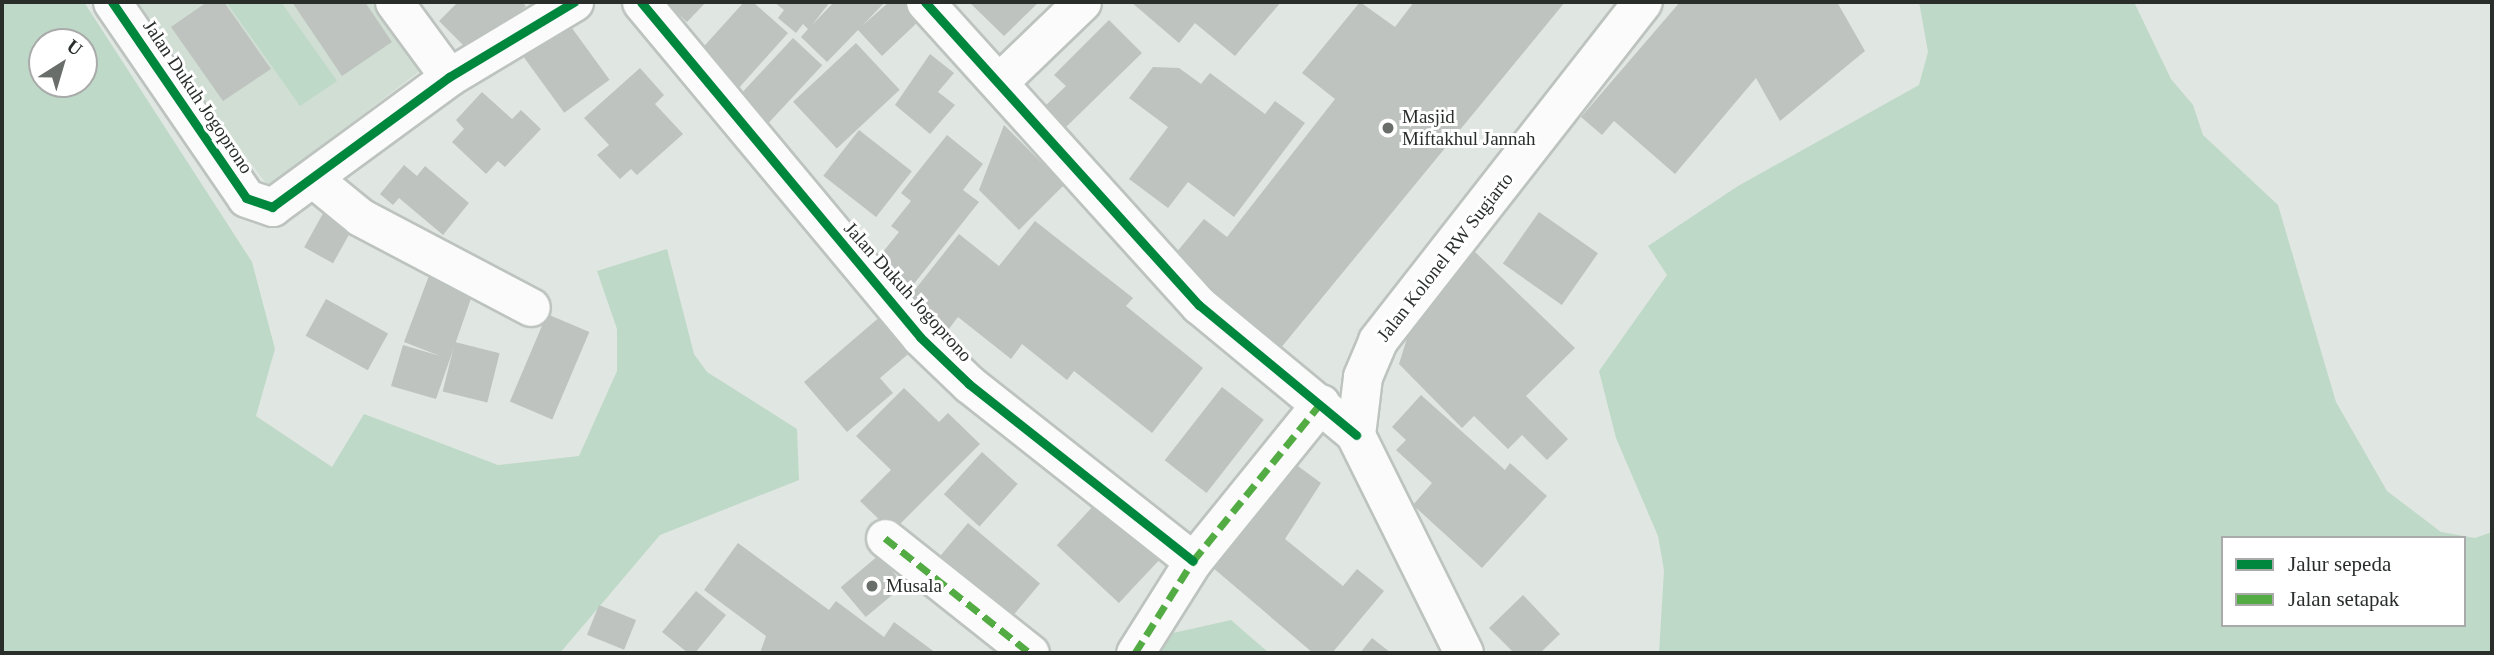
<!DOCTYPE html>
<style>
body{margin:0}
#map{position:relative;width:2494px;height:655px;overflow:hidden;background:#e0e6e1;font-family:"Times New Roman",serif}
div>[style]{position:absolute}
.built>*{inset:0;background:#d0ded4}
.green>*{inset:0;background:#bfd9c8}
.building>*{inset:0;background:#bec3bf;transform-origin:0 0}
.roads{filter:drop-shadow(2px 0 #bdc3bf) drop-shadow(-2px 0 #bdc3bf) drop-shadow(0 2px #bdc3bf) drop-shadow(0 -2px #bdc3bf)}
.street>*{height:37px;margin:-18.5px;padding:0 18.5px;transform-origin:18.5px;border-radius:18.5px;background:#fafbfa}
.secondary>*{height:38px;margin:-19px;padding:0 19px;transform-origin:19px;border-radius:19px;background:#fafbfa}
.quiet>*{height:7px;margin-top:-3.5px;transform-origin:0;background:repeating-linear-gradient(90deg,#53ab44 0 14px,transparent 0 21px)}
.cycleway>*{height:9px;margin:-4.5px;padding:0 4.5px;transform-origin:4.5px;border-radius:4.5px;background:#00873e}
.dots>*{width:19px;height:19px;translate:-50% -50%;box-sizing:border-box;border:4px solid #fff;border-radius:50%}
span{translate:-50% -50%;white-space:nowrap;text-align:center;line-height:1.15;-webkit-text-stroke:6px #fff;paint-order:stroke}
.street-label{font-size:19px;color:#292e2b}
.poi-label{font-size:19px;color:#292e2b}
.left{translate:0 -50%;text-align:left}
.frame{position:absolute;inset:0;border:4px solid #292e2b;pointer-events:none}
.legend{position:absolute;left:2221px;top:536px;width:245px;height:91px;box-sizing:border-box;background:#fff;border:2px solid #a9abaa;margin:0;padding:9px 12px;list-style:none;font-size:21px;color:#292e2b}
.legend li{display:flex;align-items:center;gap:14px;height:35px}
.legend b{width:35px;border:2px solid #a9abaa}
.north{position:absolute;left:28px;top:28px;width:70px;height:70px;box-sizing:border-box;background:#fff;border:2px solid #a9abaa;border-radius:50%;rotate:37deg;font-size:19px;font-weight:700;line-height:28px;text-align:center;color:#292e2b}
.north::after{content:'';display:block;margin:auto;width:24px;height:32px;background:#696e6b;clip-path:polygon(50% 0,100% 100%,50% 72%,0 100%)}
</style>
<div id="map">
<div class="built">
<i style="clip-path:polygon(129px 2px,376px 2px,425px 67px,268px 186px)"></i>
</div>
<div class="green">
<i style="clip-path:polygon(evenodd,2px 2px,84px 2px,252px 262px,275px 349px,256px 416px,332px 467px,364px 414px,498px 465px,579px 456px,617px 371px,617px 329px,597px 271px,667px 249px,694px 354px,707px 372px,797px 429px,799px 480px,660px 535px,560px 653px,2px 653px,2px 2px,42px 42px,84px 42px,84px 84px,42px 84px,42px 42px)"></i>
<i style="clip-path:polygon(281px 2px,337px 81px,300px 106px,227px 3px)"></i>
<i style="clip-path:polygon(evenodd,1919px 2px,2134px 2px,2171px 79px,2193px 105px,2203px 135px,2278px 205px,2336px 402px,2387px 491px,2441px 532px,2475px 538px,2492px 532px,2492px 653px,1659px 653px,1664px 570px,1658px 536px,1616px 438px,1599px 371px,1667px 275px,1648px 246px,1738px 186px,1919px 85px,1928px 52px,1919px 2px,2223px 538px,2464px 538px,2464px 625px,2223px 625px,2223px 538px)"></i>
<i style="clip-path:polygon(1231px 620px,1269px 653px,1156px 653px,1173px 633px)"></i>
</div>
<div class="building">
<i style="clip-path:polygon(207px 2px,224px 2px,271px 69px,223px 101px,171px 27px)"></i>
<i style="clip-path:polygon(292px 2px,365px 2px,392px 42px,342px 76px)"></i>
<i style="clip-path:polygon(458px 2px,522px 2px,526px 6px,475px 57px,439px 21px)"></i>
<i style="clip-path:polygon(666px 2px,706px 2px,687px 22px)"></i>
<i style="clip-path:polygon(744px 2px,753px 2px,788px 33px,737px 90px,697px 54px)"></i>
<i style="clip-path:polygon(774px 2px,830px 2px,812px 25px,834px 2px,885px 2px,863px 25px,889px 2px,905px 2px,921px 19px,882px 56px,858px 30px,827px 62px,801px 37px,808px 29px,803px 24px,796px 33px,778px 18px,784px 10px)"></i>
<i style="clip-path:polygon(969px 2px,1039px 2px,1004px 36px)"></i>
<i style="clip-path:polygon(1131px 2px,1281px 2px,1235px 56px,1195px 23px,1179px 43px)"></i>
<i style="clip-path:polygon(1360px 2px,1395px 27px,1414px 2px,1565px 2px,1275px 355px,1171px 259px,1204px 219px,1227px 237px,1335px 99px,1302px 73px)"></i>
<i style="clip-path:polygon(1680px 2px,1837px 2px,1865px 51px,1780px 121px,1756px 78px,1675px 174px,1614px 121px,1602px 135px,1581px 117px)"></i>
<i style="clip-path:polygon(1109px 20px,1142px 53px,1066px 127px,1045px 106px,1066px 86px,1054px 75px)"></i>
<i style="left:569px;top:24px;width:69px;height:56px;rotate:54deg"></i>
<i style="left:793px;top:38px;width:40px;height:85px;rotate:43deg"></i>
<i style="left:856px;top:43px;width:64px;height:86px;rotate:47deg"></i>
<i style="clip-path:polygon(930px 54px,954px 73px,938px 92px,955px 105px,930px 134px,895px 105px)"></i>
<i style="clip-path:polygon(1153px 67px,1179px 68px,1201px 84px,1210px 73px,1265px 114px,1275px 101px,1305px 123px,1234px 217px,1188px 182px,1168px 208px,1129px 179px,1168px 127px,1129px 98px)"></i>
<i style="clip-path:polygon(640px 68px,664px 95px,655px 104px,683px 134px,637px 175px,631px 169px,620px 179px,597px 155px,609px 145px,584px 118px)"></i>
<i style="clip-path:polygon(482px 92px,512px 119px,521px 110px,541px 129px,505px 167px,498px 161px,486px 174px,452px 142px,464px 129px,456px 120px)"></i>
<i style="clip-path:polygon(1004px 125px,1064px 185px,1019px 230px,979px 190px)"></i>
<i style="left:859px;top:130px;width:67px;height:58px;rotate:38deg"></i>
<i style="clip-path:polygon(947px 135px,983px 164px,963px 190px,979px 202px,909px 290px,874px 263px,899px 232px,891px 226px,911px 201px,901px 193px)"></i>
<i style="clip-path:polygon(404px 165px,417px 176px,425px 166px,469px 203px,443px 235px,399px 198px,393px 205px,380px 194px)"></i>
<i style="left:326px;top:208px;width:33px;height:45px;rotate:29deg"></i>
<i style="left:1539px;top:212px;width:72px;height:63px;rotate:35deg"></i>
<i style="clip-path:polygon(1035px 221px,1133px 298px,1126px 306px,1203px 368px,1152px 433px,1074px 371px,1067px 380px,1022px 344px,1011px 359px,958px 317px,942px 338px,902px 306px,959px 234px,999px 266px)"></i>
<i style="clip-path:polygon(1474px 251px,1575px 348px,1526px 396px,1568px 439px,1547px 460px,1522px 435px,1508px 449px,1474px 416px,1462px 428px,1399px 364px,1408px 335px)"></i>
<i style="clip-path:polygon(430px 273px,474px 290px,436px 399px,391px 386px,403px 345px,440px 356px,404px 342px)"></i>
<i style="left:326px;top:299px;width:71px;height:42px;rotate:29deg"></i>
<i style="left:547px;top:314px;width:46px;height:95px;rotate:23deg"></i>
<i style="clip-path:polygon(882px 315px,913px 350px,880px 378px,893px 393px,847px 432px,804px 382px)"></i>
<i style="left:455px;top:342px;width:46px;height:51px;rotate:14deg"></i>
<i style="left:1222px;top:387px;width:53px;height:93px;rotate:38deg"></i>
<i style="clip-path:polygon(904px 388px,939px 422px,948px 413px,980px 444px,892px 532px,860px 501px,891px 470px,856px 436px)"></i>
<i style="clip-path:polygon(1421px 395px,1505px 470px,1510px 463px,1547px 496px,1482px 568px,1413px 505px,1432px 483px,1396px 450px,1406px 440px,1392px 427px)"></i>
<i style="left:982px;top:452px;width:48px;height:57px;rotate:42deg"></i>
<i style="clip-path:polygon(1287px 458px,1321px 483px,1285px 539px,1343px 586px,1357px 569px,1384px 591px,1332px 653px,1313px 653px,1212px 567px)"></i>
<i style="left:1097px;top:502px;width:85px;height:59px;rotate:43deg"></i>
<i style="left:968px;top:523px;width:94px;height:51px;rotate:40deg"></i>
<i style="clip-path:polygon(738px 543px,829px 610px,836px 601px,884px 637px,894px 622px,936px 653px,760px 653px,766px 636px,704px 590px)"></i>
<i style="left:879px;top:555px;width:39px;height:50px;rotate:50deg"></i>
<i style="clip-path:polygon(696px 591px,726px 615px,695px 653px,688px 653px,662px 632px)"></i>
<i style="clip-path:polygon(1523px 595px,1560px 634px,1540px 653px,1514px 653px,1489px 628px)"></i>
<i style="left:599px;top:605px;width:40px;height:32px;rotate:22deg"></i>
<i style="clip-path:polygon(1372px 638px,1391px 653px,1360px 653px)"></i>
</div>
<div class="roads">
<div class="street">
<i style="left:112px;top:2px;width:237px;rotate:55.6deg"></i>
<i style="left:246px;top:198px;width:28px;rotate:19deg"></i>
<i style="left:272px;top:207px;width:220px;rotate:-36.3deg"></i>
<i style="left:449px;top:77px;width:146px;rotate:-31deg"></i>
<i style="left:394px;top:2px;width:93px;rotate:53.7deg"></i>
<i style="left:641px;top:2px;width:436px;rotate:50.2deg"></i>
<i style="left:920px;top:337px;width:68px;rotate:43.8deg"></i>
<i style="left:969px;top:384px;width:285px;rotate:38.3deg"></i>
<i style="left:925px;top:2px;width:409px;rotate:47.9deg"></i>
<i style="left:1199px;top:305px;width:204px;rotate:39.6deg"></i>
<i style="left:999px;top:82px;width:115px;rotate:-43.9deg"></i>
<i style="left:315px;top:180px;width:58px;rotate:39.4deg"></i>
<i style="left:360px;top:217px;width:193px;rotate:27.8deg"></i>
<i style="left:885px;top:538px;width:185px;rotate:38.4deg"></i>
<i style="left:1135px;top:653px;width:109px;rotate:-57.8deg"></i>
<i style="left:1193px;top:561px;width:203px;rotate:-51deg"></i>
</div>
<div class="secondary">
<i style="left:1464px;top:653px;width:243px;rotate:-116.4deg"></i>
<i style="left:1356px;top:435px;width:58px;rotate:-83.1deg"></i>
<i style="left:1363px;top:377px;width:39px;rotate:-67deg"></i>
<i style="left:1378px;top:341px;width:430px;rotate:-52deg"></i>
</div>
</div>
<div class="quiet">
<i style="left:885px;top:538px;width:185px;rotate:38.4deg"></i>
<i style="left:1135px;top:653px;width:109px;rotate:-57.8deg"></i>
<i style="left:1193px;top:561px;width:203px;rotate:-51deg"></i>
</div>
<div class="cycleway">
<i style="left:112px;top:2px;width:237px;rotate:55.6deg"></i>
<i style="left:246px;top:198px;width:28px;rotate:19deg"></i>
<i style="left:272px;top:207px;width:220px;rotate:-36.3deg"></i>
<i style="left:449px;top:77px;width:146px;rotate:-31deg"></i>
<i style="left:641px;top:2px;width:436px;rotate:50.2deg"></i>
<i style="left:920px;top:337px;width:68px;rotate:43.8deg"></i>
<i style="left:969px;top:384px;width:285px;rotate:38.3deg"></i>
<i style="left:925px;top:2px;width:409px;rotate:47.9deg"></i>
<i style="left:1199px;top:305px;width:204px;rotate:39.6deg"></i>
</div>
<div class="dots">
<i style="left:1388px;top:128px;background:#696e6b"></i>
<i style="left:872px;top:586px;background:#696e6b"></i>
</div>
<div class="street-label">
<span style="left:198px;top:97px;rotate:56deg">Jalan Dukuh Jogoprono</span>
<span style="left:1445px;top:257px;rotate:-52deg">Jalan Kolonel RW Sugiarto</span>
<span style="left:908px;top:292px;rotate:48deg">Jalan Dukuh Jogoprono</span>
</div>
<div class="poi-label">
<span class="left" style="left:1402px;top:128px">Masjid<br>Miftakhul Jannah</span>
<span class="left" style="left:886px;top:586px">Musala</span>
</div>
<div class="frame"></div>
<ul class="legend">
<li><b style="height:9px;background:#00873e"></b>Jalur sepeda</li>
<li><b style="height:9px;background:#53ab44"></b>Jalan setapak</li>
</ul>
<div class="north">U</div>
</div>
